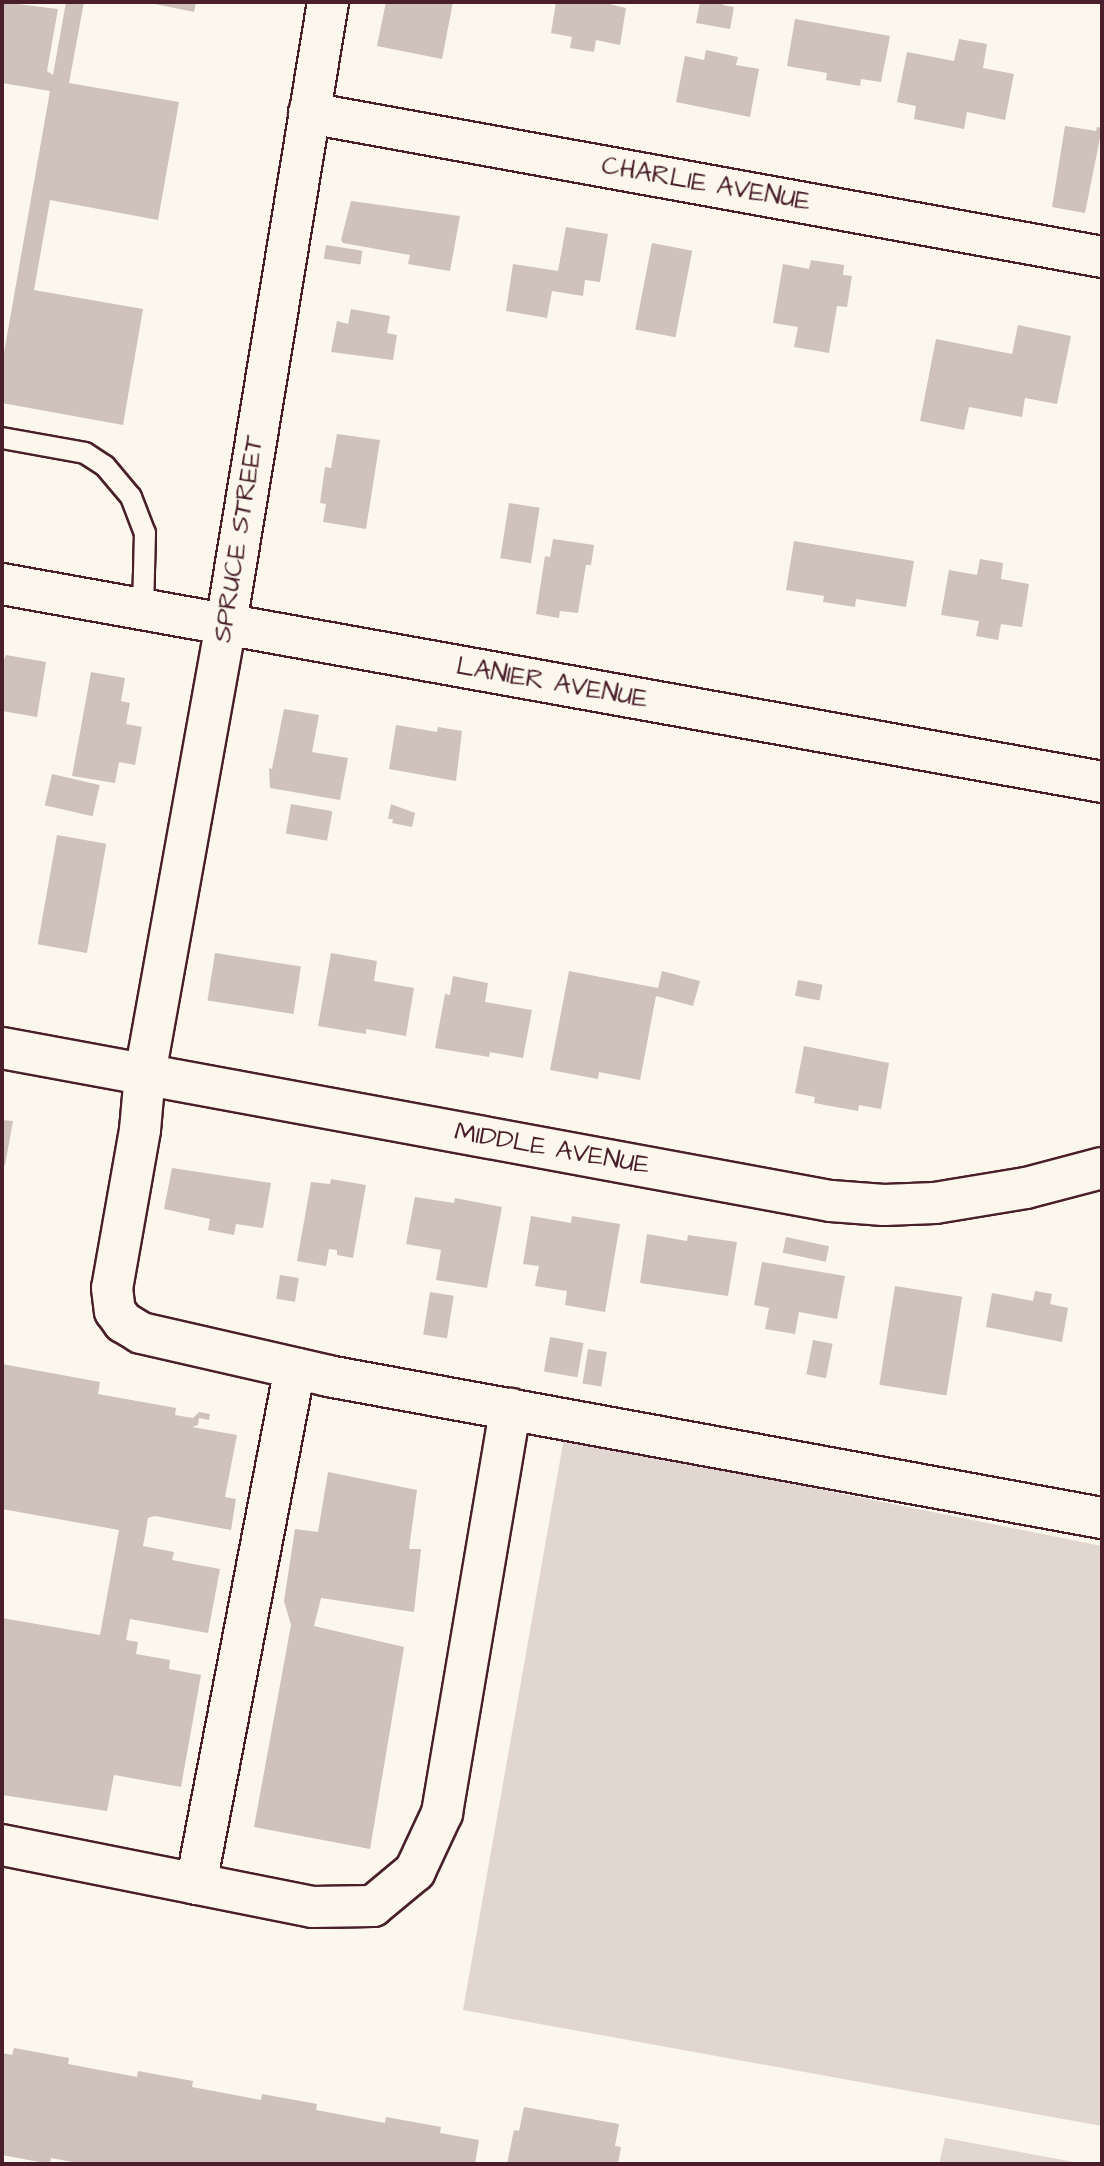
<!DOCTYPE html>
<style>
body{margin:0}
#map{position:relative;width:1104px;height:2166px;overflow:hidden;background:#fbf7ec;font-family:"Architects Daughter",sans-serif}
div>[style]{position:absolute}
.green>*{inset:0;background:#e2d7d0}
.building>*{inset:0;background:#cfc2bc;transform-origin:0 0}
.roads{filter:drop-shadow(2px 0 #4a1f2b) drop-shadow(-2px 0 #4a1f2b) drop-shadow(0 2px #4a1f2b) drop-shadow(0 -2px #4a1f2b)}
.lane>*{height:20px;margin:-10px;padding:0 10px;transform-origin:10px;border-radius:10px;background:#fbf7ec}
.street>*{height:40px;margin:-20px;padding:0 20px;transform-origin:20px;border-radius:20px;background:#fbf7ec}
span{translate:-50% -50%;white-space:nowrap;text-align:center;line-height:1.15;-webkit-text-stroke:6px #fbf7ec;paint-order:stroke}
.street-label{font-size:26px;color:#4a1f2b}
.frame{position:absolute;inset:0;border:4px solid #4a1f2b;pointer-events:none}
</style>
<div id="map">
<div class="green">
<i style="clip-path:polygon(564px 1438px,1102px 1546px,1102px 2126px,463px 2010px)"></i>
<i style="clip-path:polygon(945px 2138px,1085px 2164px,939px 2164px)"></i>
</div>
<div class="building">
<i style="clip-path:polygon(2px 2px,58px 9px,47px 71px,53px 75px,66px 2px,84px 2px,69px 83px,179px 102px,158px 220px,50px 200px,34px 290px,143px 309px,123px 425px,2px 403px,2px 364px,50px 91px,2px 83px)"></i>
<i style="clip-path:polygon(145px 2px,196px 2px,194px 12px)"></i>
<i style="clip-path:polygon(386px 2px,453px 2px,442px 59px,377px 46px)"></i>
<i style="clip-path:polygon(556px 2px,601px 2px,626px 8px,620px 45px,596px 40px,594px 52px,570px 48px,572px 37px,551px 33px)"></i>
<i style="clip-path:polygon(700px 2px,723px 2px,723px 5px,734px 7px,730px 29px,696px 23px)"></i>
<i style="clip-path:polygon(795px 19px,890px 36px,881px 82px,861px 79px,860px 86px,826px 80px,827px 73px,787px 66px)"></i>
<i style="clip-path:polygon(959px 39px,987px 44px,983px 68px,1014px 74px,1005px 120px,967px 112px,964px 129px,914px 119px,916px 106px,897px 102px,907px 52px,954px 61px)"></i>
<i style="clip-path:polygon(706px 50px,738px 57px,736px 65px,759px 69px,750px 117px,676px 102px,685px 56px,704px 60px)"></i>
<i style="clip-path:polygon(1065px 126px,1096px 131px,1097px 127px,1102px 128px,1085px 213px,1052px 207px)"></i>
<i style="clip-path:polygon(351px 201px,460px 216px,450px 271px,408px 264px,410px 255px,343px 243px,341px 240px)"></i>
<i style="clip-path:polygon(566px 227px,608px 234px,600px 282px,585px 280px,583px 296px,552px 291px,547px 318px,506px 311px,513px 264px,558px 271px)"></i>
<i style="left:652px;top:243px;width:41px;height:88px;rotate:11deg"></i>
<i style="left:326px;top:245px;width:37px;height:14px;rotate:9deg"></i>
<i style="clip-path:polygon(811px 260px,844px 265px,843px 275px,852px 276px,847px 307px,837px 306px,829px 353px,794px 347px,798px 327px,773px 323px,783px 264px,809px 269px)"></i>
<i style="clip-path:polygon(351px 309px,390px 316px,387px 333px,397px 335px,393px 360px,331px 352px,337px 321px,348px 324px)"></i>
<i style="clip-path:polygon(1018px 325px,1071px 336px,1057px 404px,1025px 398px,1022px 417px,969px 407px,964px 430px,920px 421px,936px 339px,1012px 354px)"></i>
<i style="clip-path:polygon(337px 434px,380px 440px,366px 529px,323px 522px,326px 504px,320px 503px,325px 467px,331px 468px)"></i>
<i style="left:509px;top:503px;width:31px;height:56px;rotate:9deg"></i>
<i style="clip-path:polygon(553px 539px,594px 545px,591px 565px,586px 565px,578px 613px,560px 611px,559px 618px,536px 614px,545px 556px,550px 557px)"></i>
<i style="clip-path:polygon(794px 541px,914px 561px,906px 607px,856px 599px,855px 607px,823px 602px,824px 596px,786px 590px)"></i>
<i style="clip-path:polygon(980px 559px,1003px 563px,1001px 579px,1029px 584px,1022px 627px,1001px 624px,998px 640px,976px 636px,979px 621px,941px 615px,949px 570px,977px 575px)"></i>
<i style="clip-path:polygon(6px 655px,46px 662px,37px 717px,2px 711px,2px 664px)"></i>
<i style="clip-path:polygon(91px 672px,125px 678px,121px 701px,130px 703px,126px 724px,142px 727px,135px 765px,119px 762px,115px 783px,72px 776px)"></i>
<i style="clip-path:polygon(284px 709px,319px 715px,312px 752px,348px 758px,340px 800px,270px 788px,269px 768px,272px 769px)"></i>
<i style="clip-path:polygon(396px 725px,437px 732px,438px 727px,462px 731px,456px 781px,389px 769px)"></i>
<i style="left:52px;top:774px;width:49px;height:32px;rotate:13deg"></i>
<i style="left:291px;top:804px;width:42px;height:30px;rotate:10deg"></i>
<i style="clip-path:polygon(391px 804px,415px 813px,412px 827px,392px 823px,393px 819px,388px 819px)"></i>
<i style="left:57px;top:835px;width:50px;height:111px;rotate:10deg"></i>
<i style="left:215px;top:953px;width:87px;height:48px;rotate:9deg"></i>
<i style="clip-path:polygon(331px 953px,377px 961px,374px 981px,414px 988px,406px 1036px,366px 1029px,366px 1034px,318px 1026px)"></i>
<i style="clip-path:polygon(569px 971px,658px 988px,662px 971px,700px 981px,693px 1006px,656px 996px,640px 1080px,599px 1072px,598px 1079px,550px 1070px)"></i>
<i style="clip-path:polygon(453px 976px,488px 983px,485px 1002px,532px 1010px,523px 1058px,490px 1052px,489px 1057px,435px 1048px,445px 994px,450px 995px)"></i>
<i style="left:798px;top:980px;width:25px;height:16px;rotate:11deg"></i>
<i style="clip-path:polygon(804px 1046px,889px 1063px,881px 1109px,859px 1105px,858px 1111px,814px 1103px,815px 1097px,795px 1093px)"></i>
<i style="clip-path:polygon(2px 1120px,13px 1121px,5px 1165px,2px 1165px)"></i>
<i style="clip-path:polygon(172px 1168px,271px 1183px,263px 1228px,236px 1224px,234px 1235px,208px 1230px,210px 1219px,164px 1209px)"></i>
<i style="clip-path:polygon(331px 1179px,366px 1185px,353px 1258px,337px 1255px,337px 1250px,329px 1249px,326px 1266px,297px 1261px,311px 1182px,330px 1184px)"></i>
<i style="clip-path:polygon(415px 1197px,454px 1203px,455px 1198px,502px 1207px,487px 1288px,436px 1280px,441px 1250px,406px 1244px)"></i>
<i style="clip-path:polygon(531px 1216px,571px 1223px,572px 1216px,620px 1224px,605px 1312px,565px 1305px,567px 1291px,535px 1286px,539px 1266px,523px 1264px)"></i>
<i style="clip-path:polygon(647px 1234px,687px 1241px,688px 1235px,737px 1242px,728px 1296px,640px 1283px)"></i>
<i style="left:786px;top:1237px;width:44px;height:16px;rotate:12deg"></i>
<i style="clip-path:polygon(762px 1262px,845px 1276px,837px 1319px,799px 1312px,795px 1334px,765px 1329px,769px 1308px,754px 1305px)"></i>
<i style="left:280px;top:1275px;width:19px;height:24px;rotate:9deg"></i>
<i style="left:895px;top:1286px;width:68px;height:100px;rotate:9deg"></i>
<i style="clip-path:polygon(1035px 1291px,1052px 1294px,1050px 1304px,1068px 1308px,1062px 1342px,986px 1327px,992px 1293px,1033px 1301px)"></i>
<i style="left:430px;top:1292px;width:24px;height:43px;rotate:9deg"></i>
<i style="left:550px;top:1337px;width:34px;height:35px;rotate:10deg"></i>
<i style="left:813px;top:1340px;width:20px;height:35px;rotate:11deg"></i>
<i style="left:588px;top:1349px;width:19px;height:35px;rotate:9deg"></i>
<i style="clip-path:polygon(2px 1364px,100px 1382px,98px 1394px,176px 1408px,175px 1415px,193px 1418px,199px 1412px,210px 1414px,209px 1420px,199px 1418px,198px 1425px,192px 1427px,237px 1435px,225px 1497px,236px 1499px,231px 1530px,155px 1516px,148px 1518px,143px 1546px,174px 1552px,172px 1560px,220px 1569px,208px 1633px,130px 1619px,126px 1640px,138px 1642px,136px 1654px,170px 1660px,169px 1669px,201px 1675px,181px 1787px,114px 1775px,107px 1811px,2px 1795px,2px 1618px,100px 1635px,119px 1530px,2px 1509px)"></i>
<i style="clip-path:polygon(328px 1472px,417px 1490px,409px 1549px,421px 1549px,414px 1612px,321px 1598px,314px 1626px,404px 1647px,370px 1849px,254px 1827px,291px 1625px,284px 1601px,295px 1529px,318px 1532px)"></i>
<i style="clip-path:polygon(14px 2048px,69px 2058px,68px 2064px,137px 2077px,138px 2071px,193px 2081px,192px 2087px,261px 2100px,262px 2094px,317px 2104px,316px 2110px,385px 2123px,386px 2117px,441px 2127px,440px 2133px,479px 2140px,475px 2164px,83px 2164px,51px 2158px,50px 2164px,2px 2155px,2px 2053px,12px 2055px)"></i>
<i style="clip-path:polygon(524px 2107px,619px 2124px,615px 2146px,621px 2147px,618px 2164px,507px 2164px,514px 2130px,519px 2131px)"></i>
</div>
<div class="roads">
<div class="lane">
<i style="left:2px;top:438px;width:84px;rotate:10.2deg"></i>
<i style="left:85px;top:453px;width:24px;rotate:33deg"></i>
<i style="left:105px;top:466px;width:40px;rotate:50deg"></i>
<i style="left:131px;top:497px;width:39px;rotate:69deg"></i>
<i style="left:145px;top:533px;width:76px;rotate:91.5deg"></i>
</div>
<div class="street">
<i style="left:328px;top:2px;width:630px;rotate:99.31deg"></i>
<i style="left:226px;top:624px;width:457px;rotate:100.2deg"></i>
<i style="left:145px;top:1074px;width:56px;rotate:95.1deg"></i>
<i style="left:140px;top:1130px;width:160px;rotate:100deg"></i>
<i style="left:112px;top:1288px;width:23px;rotate:83deg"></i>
<i style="left:115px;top:1311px;width:14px;rotate:54deg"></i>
<i style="left:123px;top:1322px;width:21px;rotate:31deg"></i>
<i style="left:141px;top:1333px;width:192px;rotate:12.9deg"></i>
<i style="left:328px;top:1376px;width:787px;rotate:10.4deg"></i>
<i style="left:309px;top:113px;width:806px;rotate:10.29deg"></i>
<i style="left:2px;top:584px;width:1118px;rotate:10.2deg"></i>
<i style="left:2px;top:1048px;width:843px;rotate:10.46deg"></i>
<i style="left:831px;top:1201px;width:53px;rotate:4.3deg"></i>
<i style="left:884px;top:1205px;width:51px;rotate:-2.2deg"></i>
<i style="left:935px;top:1203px;width:92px;rotate:-9.4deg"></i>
<i style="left:1026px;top:1188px;width:79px;rotate:-14.7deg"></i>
<i style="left:2px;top:1845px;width:316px;rotate:11.3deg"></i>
<i style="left:312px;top:1907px;width:61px;rotate:-0.9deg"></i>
<i style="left:373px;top:1906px;width:55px;rotate:-39.8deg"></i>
<i style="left:415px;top:1871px;width:64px;rotate:-65deg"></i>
<i style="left:442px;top:1813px;width:410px;rotate:-80.4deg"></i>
<i style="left:196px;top:1884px;width:525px;rotate:-79.14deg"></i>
</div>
</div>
<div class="street-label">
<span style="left:706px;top:184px;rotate:10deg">CHARLIE AVENUE</span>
<span style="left:239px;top:539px;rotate:-81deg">SPRUCE STREET</span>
<span style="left:552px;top:683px;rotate:10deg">LANIER AVENUE</span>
<span style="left:552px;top:1149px;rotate:10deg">MIDDLE AVENUE</span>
</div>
<div class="frame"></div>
</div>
